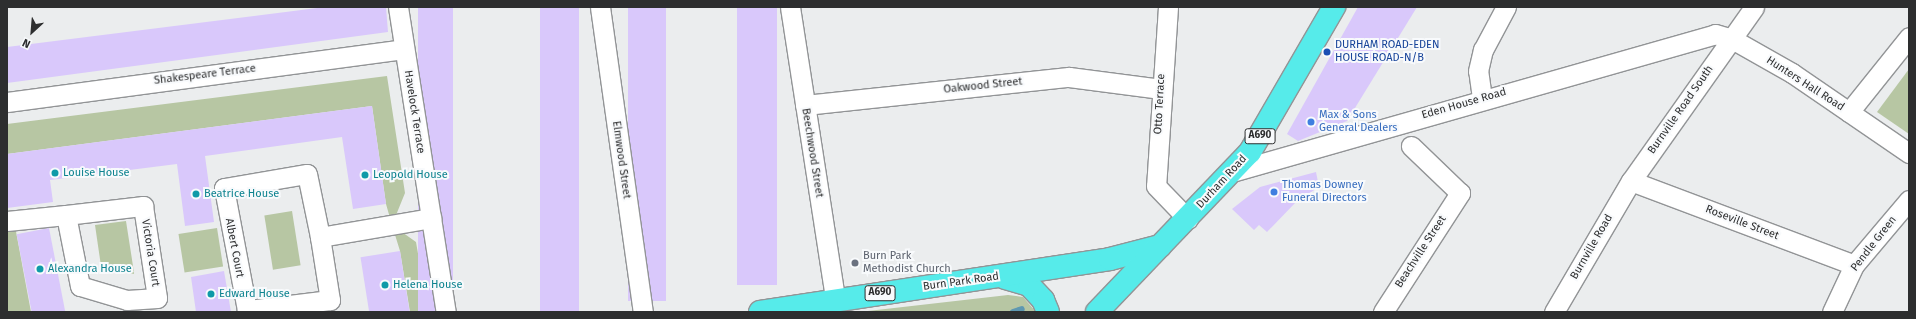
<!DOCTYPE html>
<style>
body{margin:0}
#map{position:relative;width:1916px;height:319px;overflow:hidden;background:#ebedee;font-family:"Fira Sans",sans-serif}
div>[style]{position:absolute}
.green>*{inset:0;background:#b7c6a3;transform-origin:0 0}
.stream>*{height:5.5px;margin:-2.75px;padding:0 2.75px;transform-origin:2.75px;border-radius:2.75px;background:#5e98b1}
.building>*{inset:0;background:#d9c8fb;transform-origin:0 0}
.roads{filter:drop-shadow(1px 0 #929496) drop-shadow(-1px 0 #929496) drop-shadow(0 1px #929496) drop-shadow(0 -1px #929496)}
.street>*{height:19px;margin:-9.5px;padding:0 9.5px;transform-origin:9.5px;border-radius:9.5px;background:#fff}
.highway>*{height:22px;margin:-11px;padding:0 11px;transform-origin:11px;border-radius:11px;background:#56ebea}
.dots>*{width:11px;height:11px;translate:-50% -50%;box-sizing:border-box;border:2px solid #f8fafc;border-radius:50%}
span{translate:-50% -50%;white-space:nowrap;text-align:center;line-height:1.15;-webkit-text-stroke:4px #f8fafc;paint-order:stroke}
.shield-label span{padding:1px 3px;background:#f8fafc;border:1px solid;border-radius:3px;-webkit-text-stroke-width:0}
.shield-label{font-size:10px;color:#2d2e2f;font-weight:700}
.transit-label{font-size:11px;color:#164399}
.left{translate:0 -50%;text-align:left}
.street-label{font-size:11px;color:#2d2e2f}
.shop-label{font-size:11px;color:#366cbe}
.culture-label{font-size:11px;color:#0d838f}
.worship-label{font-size:11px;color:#5b616d}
.frame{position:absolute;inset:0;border:8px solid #2d2e2f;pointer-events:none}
.north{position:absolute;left:12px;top:12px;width:40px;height:40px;-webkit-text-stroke:3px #f8fafc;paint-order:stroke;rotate:206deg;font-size:11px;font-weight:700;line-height:16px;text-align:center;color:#2d2e2f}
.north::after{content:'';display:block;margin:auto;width:14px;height:18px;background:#2d2e2f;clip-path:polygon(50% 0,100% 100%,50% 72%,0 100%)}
</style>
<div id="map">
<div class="green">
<i style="clip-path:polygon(1909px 69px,1909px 134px,1877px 112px)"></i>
<i style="clip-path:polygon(387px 76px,405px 193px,392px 225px,416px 242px,428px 312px,410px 312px,400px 251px,392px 225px,386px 204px,372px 106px,7px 154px,7px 124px)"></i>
<i style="left:292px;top:211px;width:55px;height:28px;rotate:81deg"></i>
<i style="clip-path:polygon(7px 221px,14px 221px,31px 312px,7px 312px)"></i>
<i style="clip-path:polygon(126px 221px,133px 266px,134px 274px,101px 266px,95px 225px)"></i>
<i style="left:217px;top:228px;width:39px;height:39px;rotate:81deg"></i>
<i style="clip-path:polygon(1008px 295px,1023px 297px,1036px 312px,859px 312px)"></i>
</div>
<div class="stream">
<i style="left:1013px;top:312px;width:9px;rotate:-18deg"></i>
</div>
<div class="building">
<i style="clip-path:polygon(325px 7px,386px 7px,388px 32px,7px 83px,7px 47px)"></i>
<i style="left:418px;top:7px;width:35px;height:308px"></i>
<i style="left:540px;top:7px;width:39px;height:307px"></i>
<i style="left:628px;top:7px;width:38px;height:294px"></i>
<i style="left:737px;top:7px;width:40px;height:278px"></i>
<i style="clip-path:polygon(1358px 7px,1417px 7px,1347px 121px,1298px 141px,1287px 134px)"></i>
<i style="clip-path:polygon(372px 106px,386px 204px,353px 209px,342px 137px,205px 156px,214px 222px,185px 226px,177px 164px,50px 180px,53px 202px,7px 208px,7px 154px)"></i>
<i style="clip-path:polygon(1316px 172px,1319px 187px,1297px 201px,1267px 232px,1259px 225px,1254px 230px,1232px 209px,1260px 187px)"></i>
<i style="left:49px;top:228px;width:86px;height:33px;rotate:79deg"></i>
<i style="left:400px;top:251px;width:62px;height:40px;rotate:81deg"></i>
<i style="clip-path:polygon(224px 271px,231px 312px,196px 312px,191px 277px)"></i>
</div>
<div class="roads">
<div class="street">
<i style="left:398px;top:7px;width:309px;rotate:81.1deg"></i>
<i style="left:600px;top:7px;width:308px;rotate:82deg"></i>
<i style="left:790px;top:7px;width:295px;rotate:81.2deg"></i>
<i style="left:1168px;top:7px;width:179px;rotate:93.8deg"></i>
<i style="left:1156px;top:186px;width:46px;rotate:45.9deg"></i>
<i style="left:1482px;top:98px;width:27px;rotate:-98deg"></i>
<i style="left:1478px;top:71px;width:22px;rotate:-77deg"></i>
<i style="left:1483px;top:50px;width:49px;rotate:-61.9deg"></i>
<i style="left:7px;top:102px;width:400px;rotate:-7.6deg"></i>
<i style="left:805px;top:105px;width:265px;rotate:-6.1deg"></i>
<i style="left:1069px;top:77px;width:93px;rotate:7.4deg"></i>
<i style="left:1849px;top:112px;width:96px;rotate:-51.3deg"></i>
<i style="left:1235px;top:171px;width:499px;rotate:-15.9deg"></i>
<i style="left:1715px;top:34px;width:18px;rotate:16deg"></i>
<i style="left:1732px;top:39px;width:69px;rotate:29.5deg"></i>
<i style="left:1792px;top:73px;width:142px;rotate:34.4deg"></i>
<i style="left:1631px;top:181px;width:238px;rotate:20.6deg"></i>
<i style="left:7px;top:221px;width:59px;rotate:-5.8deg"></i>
<i style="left:66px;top:215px;width:78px;rotate:-6.7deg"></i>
<i style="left:143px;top:206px;width:93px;rotate:81.3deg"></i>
<i style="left:157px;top:298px;width:30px;rotate:176deg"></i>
<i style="left:127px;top:300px;width:49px;rotate:-163.4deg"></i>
<i style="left:80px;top:286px;width:72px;rotate:-101.2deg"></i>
<i style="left:320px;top:237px;width:64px;rotate:81deg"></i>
<i style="left:330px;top:300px;width:84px;rotate:173.1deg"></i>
<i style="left:247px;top:310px;width:124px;rotate:-100.7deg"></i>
<i style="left:224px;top:188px;width:84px;rotate:-9.6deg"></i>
<i style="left:307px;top:174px;width:64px;rotate:78.3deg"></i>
<i style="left:320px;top:237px;width:113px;rotate:-9.7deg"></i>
<i style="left:1383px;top:312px;width:142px;rotate:-57.1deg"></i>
<i style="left:1460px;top:193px;width:68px;rotate:-136.2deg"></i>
<i style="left:1554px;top:312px;width:152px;rotate:-59.6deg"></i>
<i style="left:1631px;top:181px;width:213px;rotate:-54.7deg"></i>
<i style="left:1832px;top:312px;width:52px;rotate:-64.9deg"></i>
<i style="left:1854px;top:265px;width:85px;rotate:-49.8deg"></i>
</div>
<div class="highway">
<i style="left:1005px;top:278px;width:25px;rotate:16deg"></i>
<i style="left:1029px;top:285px;width:21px;rotate:47deg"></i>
<i style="left:1043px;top:300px;width:13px;rotate:67deg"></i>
<i style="left:760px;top:312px;width:354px;rotate:-8.6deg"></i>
<i style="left:1110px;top:259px;width:52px;rotate:-14.6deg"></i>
<i style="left:1097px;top:312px;width:221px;rotate:-46.3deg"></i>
<i style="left:1250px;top:152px;width:168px;rotate:-59.9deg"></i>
</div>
</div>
<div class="dots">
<i style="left:1327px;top:52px;background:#1a4fb4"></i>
<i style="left:1311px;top:122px;background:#3f7fe0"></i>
<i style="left:55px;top:173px;background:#0f9aa8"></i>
<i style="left:365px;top:175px;background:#0f9aa8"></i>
<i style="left:1274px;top:192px;background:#3f7fe0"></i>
<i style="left:196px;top:194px;background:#0f9aa8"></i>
<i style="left:855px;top:263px;background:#6b7280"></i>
<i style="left:40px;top:269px;background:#0f9aa8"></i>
<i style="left:385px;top:285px;background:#0f9aa8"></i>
<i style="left:211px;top:294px;background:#0f9aa8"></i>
</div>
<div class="shield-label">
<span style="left:1260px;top:136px">A690</span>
<span style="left:880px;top:293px">A690</span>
</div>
<div class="transit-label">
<span class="left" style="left:1335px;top:52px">DURHAM ROAD-EDEN<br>HOUSE ROAD-N/B</span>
</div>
<div class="street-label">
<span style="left:205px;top:75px;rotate:-7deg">Shakespeare Terrace</span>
<span style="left:1805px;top:84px;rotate:33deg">Hunters Hall Road</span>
<span style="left:983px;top:86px;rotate:-6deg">Oakwood Street</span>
<span style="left:1160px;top:104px;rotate:-87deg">Otto Terrace</span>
<span style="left:1464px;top:104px;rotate:-16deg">Eden House Road</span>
<span style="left:1681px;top:110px;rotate:-55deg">Burnville Road South</span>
<span style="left:414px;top:112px;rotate:81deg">Havelock Terrace</span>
<span style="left:812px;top:153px;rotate:81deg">Beechwood Street</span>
<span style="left:621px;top:160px;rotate:82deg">Elmwood Street</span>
<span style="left:1222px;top:182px;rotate:-47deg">Durham Road</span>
<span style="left:1742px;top:223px;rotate:21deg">Roseville Street</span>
<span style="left:1874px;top:244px;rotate:-52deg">Pendle Green</span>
<span style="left:1592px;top:247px;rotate:-60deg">Burnville Road</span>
<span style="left:234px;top:248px;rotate:79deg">Albert Court</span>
<span style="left:1421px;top:252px;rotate:-57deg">Beachville Street</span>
<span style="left:150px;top:253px;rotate:81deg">Victoria Court</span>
<span style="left:961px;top:282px;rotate:-8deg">Burn Park Road</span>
</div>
<div class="shop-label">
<span class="left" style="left:1319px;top:122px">Max &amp; Sons<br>General Dealers</span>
<span class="left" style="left:1282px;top:192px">Thomas Downey<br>Funeral Directors</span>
</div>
<div class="culture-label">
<span class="left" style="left:63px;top:173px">Louise House</span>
<span class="left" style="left:373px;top:175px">Leopold House</span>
<span class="left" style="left:204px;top:194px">Beatrice House</span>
<span class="left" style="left:48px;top:269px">Alexandra House</span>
<span class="left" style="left:393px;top:285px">Helena House</span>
<span class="left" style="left:219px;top:294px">Edward House</span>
</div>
<div class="worship-label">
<span class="left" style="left:863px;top:263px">Burn Park<br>Methodist Church</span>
</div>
<div class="frame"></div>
<div class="north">N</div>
</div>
